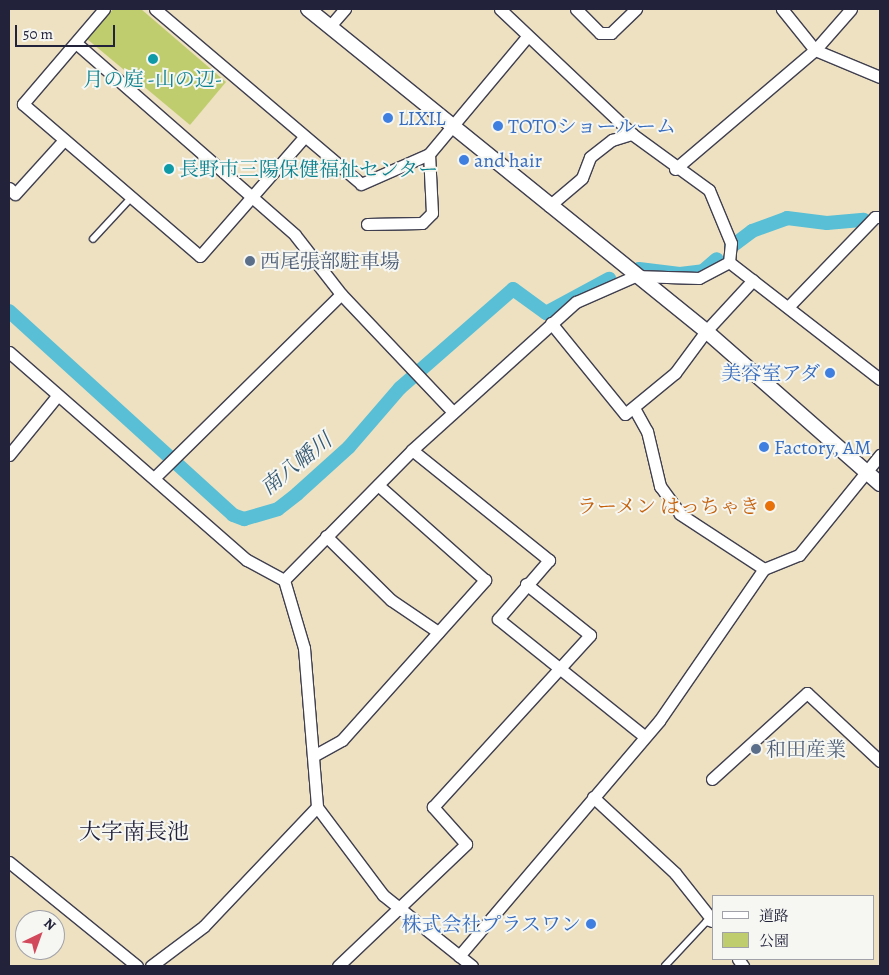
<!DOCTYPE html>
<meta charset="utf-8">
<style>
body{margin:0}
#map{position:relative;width:889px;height:975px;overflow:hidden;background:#ede1c1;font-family:Alegreya,"Noto Serif JP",serif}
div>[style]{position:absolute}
.green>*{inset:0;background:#c0cd6e}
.canal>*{height:14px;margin:-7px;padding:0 7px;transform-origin:7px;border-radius:7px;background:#58bfd6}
.roads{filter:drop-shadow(1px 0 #403f4f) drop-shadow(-1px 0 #403f4f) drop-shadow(0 1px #403f4f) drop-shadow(0 -1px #403f4f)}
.service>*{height:5.5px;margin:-2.75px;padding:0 2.75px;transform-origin:2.75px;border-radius:2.75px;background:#fff}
.minor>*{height:11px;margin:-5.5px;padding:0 5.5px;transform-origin:5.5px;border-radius:5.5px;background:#fff}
.tertiary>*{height:14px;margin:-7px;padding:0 7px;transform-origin:7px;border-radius:7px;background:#fff}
.dots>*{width:14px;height:14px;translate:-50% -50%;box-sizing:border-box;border:2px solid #f6f6f2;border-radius:50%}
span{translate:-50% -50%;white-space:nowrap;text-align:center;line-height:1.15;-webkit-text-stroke:4px #f6f6f2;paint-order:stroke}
.culture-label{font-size:20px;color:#0d838f}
.left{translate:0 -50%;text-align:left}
.shop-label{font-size:20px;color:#366cbe}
.right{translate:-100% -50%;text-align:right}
.service-label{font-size:20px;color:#4e5e75}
.food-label{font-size:20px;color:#c56008}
.water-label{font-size:21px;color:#355971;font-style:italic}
.quarter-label{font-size:22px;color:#22223b}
.frame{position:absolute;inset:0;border:10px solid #22223b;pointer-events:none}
.legend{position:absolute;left:712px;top:895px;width:162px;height:65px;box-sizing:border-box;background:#f6f6f2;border:1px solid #a1a1a9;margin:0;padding:6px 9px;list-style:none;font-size:15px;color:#22223b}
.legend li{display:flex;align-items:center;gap:10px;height:25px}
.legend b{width:25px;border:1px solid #a1a1a9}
.north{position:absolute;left:15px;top:910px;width:50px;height:50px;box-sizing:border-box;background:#f6f6f2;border:1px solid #a1a1a9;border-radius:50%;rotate:42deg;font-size:14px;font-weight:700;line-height:20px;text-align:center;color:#22223b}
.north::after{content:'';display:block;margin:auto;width:18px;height:22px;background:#d1495b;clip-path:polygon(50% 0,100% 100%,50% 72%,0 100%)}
.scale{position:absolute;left:15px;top:25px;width:100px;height:22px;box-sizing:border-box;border:2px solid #22223b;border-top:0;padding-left:6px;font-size:15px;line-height:18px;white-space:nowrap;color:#22223b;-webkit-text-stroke:4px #f6f6f2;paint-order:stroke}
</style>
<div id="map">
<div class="green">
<i style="clip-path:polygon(113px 9px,141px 9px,226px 82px,190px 125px,87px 39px)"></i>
</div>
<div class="canal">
<i style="left:731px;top:247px;width:26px;rotate:-37deg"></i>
<i style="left:752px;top:231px;width:37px;rotate:-20deg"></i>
<i style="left:787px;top:218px;width:40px;rotate:7.1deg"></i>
<i style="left:827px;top:223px;width:37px;rotate:-5deg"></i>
<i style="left:639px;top:269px;width:41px;rotate:7deg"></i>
<i style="left:680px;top:274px;width:23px;rotate:-7deg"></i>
<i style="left:703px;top:271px;width:18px;rotate:-41deg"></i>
<i style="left:9px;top:311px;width:303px;rotate:42.3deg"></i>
<i style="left:233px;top:515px;width:12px;rotate:20deg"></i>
<i style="left:244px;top:519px;width:35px;rotate:-16deg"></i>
<i style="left:278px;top:509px;width:24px;rotate:-38deg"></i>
<i style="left:297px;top:494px;width:70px;rotate:-42.1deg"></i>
<i style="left:349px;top:447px;width:78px;rotate:-49.2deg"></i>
<i style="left:400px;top:388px;width:150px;rotate:-41.2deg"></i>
<i style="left:513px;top:289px;width:41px;rotate:36deg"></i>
<i style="left:546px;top:313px;width:72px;rotate:-28.4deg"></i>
</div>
<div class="roads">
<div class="service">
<i style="left:93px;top:239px;width:56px;rotate:-47.2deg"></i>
<i style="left:665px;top:966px;width:60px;rotate:-47deg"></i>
<i style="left:706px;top:922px;width:7px;rotate:16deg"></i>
</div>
<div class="minor">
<i style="left:104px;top:9px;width:125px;rotate:130.5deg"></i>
<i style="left:23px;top:104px;width:233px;rotate:40.7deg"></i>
<i style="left:200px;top:256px;width:158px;rotate:-48.8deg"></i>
<i style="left:155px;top:9px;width:270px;rotate:40.3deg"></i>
<i style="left:361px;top:184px;width:74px;rotate:-23.8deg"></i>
<i style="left:429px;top:154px;width:153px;rotate:-50.1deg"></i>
<i style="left:500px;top:9px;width:182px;rotate:43.4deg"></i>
<i style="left:632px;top:134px;width:95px;rotate:36deg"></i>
<i style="left:709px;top:190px;width:57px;rotate:67.5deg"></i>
<i style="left:731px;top:243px;width:19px;rotate:96deg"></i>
<i style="left:576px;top:9px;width:34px;rotate:45deg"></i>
<i style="left:600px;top:33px;width:11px"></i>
<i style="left:611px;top:33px;width:35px;rotate:-44deg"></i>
<i style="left:851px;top:9px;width:55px;rotate:131.3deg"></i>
<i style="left:815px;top:50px;width:70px;rotate:22.6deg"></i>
<i style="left:330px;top:26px;width:23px;rotate:-49deg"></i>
<i style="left:76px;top:43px;width:291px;rotate:41.2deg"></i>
<i style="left:295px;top:235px;width:75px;rotate:52.1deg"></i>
<i style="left:341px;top:294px;width:163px;rotate:46.5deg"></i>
<i style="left:675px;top:169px;width:184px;rotate:-40.4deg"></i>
<i style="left:815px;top:50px;width:53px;rotate:-128.8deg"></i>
<i style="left:9px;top:188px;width:8px;rotate:45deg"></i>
<i style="left:15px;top:194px;width:72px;rotate:-47.8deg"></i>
<i style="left:549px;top:206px;width:43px;rotate:-40.3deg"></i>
<i style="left:582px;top:178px;width:22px;rotate:-69deg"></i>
<i style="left:590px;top:157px;width:28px;rotate:-38deg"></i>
<i style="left:612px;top:140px;width:21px;rotate:-17deg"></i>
<i style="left:367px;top:224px;width:55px;rotate:-1deg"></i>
<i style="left:422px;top:223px;width:14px;rotate:-45deg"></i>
<i style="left:432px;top:213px;width:59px;rotate:-92.9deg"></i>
<i style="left:729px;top:262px;width:191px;rotate:37.8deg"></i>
<i style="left:788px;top:307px;width:125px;rotate:-46deg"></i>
<i style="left:875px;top:217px;width:5px"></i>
<i style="left:551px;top:323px;width:117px;rotate:50.9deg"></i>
<i style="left:625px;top:414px;width:65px;rotate:-39.4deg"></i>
<i style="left:675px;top:373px;width:52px;rotate:-53.6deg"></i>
<i style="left:706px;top:331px;width:69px;rotate:-47.3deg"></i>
<i style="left:9px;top:352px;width:316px;rotate:41.2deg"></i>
<i style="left:247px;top:560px;width:42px;rotate:28.4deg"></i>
<i style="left:634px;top:408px;width:26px;rotate:61deg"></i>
<i style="left:647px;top:431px;width:57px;rotate:76.7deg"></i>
<i style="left:660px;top:486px;width:34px;rotate:54deg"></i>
<i style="left:680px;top:514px;width:100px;rotate:33.2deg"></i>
<i style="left:412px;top:450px;width:176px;rotate:38.8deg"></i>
<i style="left:549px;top:560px;width:78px;rotate:130.8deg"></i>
<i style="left:498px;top:619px;width:187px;rotate:38.7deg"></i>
<i style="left:9px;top:455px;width:77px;rotate:-50.8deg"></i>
<i style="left:154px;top:478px;width:262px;rotate:-44.5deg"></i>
<i style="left:326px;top:536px;width:91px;rotate:44.6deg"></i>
<i style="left:391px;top:600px;width:57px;rotate:34.2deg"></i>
<i style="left:284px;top:580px;width:182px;rotate:-45.4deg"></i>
<i style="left:412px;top:450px;width:221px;rotate:-42.1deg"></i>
<i style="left:576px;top:302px;width:64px;rotate:-23.8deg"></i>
<i style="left:635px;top:276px;width:64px;rotate:1.8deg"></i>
<i style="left:699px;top:278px;width:34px;rotate:-28deg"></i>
<i style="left:284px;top:580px;width:71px;rotate:73.6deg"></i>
<i style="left:304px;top:648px;width:160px;rotate:85.3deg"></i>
<i style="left:315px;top:755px;width:31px;rotate:-29deg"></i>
<i style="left:342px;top:740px;width:215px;rotate:-48.2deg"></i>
<i style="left:485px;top:580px;width:143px;rotate:-138.4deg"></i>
<i style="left:712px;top:779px;width:128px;rotate:-42.2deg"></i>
<i style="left:807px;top:693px;width:100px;rotate:43deg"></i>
<i style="left:593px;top:797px;width:112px;rotate:42.8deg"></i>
<i style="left:675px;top:873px;width:61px;rotate:51.6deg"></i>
<i style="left:9px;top:862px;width:165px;rotate:39.1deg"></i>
<i style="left:459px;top:956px;width:309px;rotate:-49.6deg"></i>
<i style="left:659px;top:721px;width:185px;rotate:-55.4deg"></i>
<i style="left:764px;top:569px;width:38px;rotate:-22deg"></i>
<i style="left:799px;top:555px;width:129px;rotate:-51deg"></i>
<i style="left:738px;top:959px;width:9px;rotate:54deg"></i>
<i style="left:151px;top:966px;width:66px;rotate:-37deg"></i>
<i style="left:204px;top:926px;width:164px;rotate:-46.5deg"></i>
<i style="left:317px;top:807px;width:110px;rotate:53.1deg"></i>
<i style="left:383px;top:895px;width:114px;rotate:38.6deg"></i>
<i style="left:338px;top:966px;width:177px;rotate:-43.6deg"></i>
<i style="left:466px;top:844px;width:50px;rotate:-131.7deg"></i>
<i style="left:433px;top:807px;width:233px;rotate:-47.6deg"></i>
<i style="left:590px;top:635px;width:82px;rotate:-141.4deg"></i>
</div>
<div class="tertiary">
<i style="left:308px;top:9px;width:512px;rotate:38.97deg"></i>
<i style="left:706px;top:331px;width:232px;rotate:41.3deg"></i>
</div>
</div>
<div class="dots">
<i style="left:153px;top:59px;background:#0f9aa8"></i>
<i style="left:388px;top:118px;background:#3f7fe0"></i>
<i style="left:498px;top:126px;background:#3f7fe0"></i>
<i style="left:464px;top:160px;background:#3f7fe0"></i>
<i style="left:169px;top:169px;background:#0f9aa8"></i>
<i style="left:250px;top:261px;background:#5c6f8a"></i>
<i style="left:830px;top:373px;background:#3f7fe0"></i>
<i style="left:764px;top:447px;background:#3f7fe0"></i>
<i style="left:770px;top:506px;background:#e8710a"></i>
<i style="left:756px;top:749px;background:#5c6f8a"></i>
<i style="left:591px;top:924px;background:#3f7fe0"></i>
</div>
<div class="culture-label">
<span style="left:153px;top:79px">月の庭 -山の辺-</span>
<span class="left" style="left:179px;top:169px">長野市三陽保健福祉センター</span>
</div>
<div class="shop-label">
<span class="left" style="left:398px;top:118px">LIXIL</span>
<span class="left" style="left:508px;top:126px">TOTOショールーム</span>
<span class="left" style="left:474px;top:160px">and hair</span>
<span class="right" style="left:820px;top:373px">美容室アダ</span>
<span class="left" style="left:774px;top:447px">Factory, AM</span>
<span class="right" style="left:581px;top:924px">株式会社プラスワン</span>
</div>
<div class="service-label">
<span class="left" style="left:260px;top:261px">西尾張部駐車場</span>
<span class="left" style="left:766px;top:749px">和田産業</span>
</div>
<div class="food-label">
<span class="right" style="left:760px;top:506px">ラーメン はっちゃき</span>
</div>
<div class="water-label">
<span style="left:296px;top:464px;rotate:-39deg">南八幡川</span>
</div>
<div class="quarter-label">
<span style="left:134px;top:833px">大字南長池</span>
</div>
<div class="frame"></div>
<ul class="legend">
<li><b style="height:6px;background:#fff"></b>道路</li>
<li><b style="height:14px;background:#c0cd6e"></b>公園</li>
</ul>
<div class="north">N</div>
<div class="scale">50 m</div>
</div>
